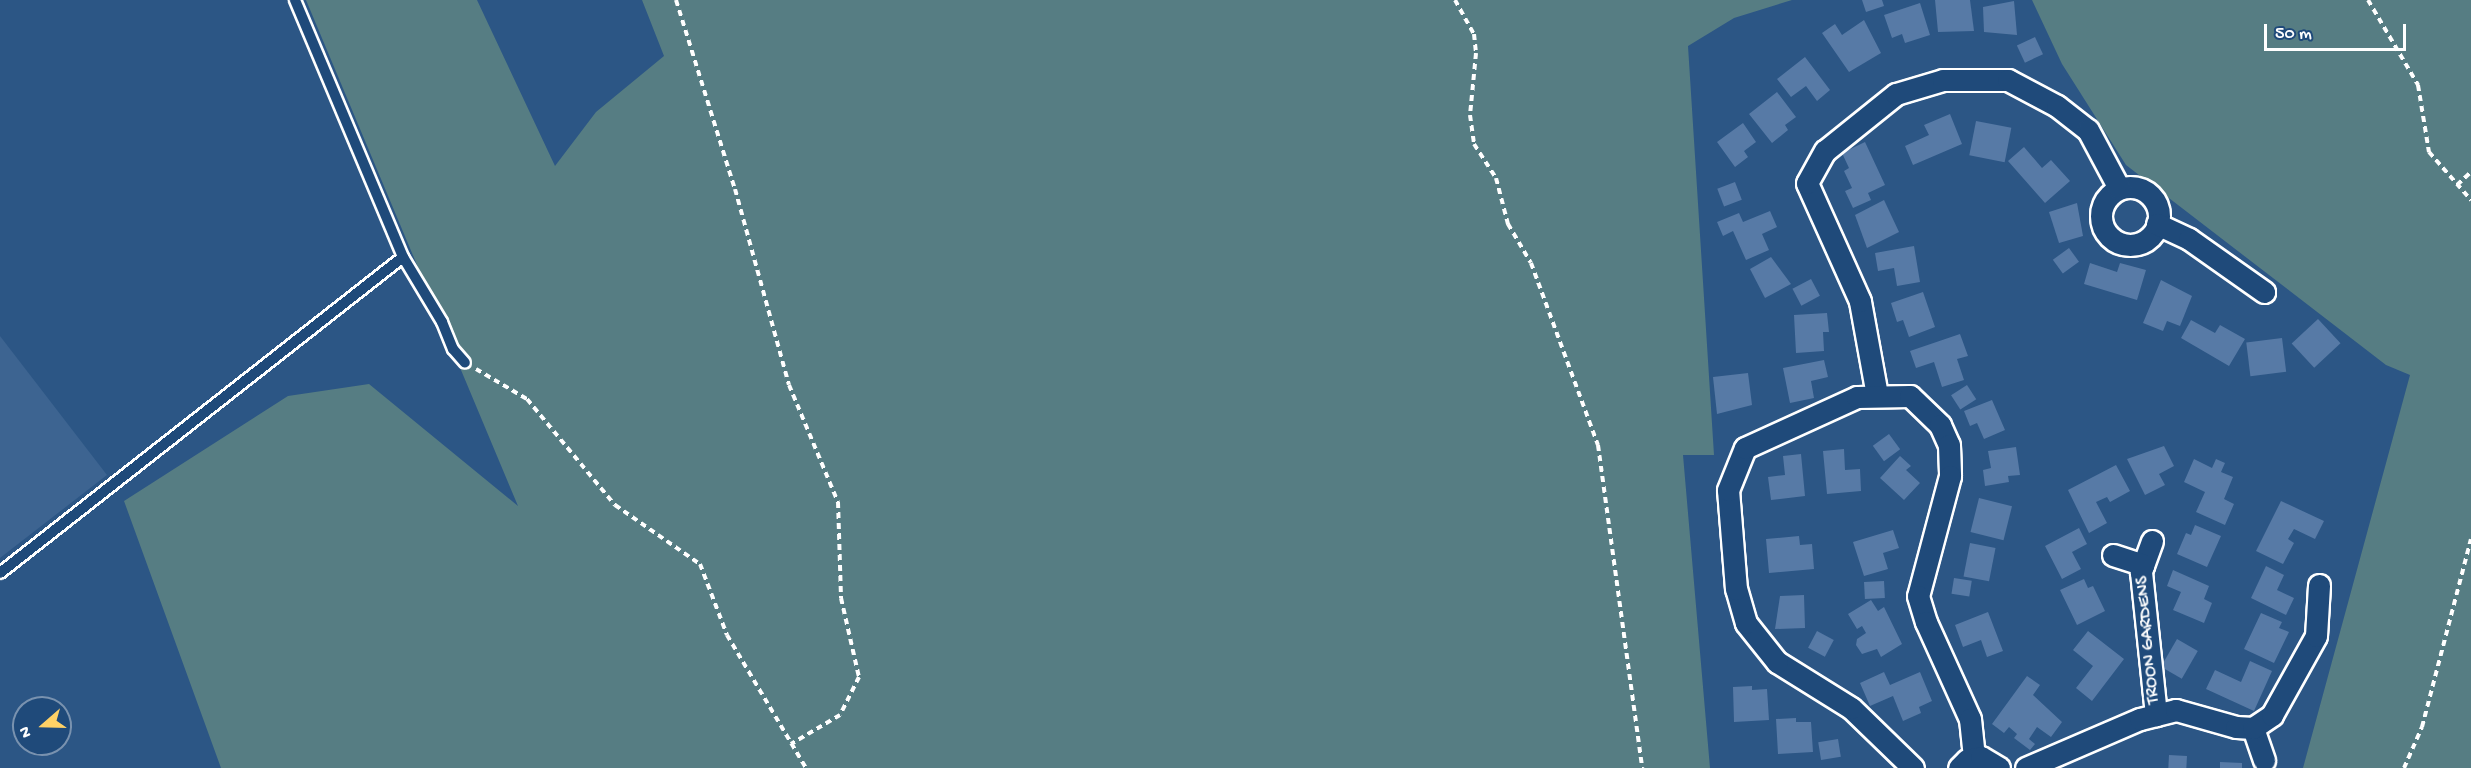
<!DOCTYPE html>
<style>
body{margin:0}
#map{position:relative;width:2471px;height:768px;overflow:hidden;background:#2c5685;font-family:"Gochi Hand",sans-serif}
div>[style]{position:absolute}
.built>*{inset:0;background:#3d6491}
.green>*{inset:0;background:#567d83}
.building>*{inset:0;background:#577aa6;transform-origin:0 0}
.path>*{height:4px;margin-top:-2px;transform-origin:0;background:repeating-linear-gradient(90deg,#fff 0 6px,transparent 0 10.5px)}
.roads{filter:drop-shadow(2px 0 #fff) drop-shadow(-2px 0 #fff) drop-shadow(0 2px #fff) drop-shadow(0 -2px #fff)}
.lane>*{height:10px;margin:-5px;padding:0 5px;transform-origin:5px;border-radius:5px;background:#1f4a7a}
.street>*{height:21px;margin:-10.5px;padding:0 10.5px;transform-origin:10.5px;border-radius:10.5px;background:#1f4a7a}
.street>.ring{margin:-10.5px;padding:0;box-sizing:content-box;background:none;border:21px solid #1f4a7a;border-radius:50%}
span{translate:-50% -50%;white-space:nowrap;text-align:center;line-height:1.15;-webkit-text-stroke:5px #1f4a7a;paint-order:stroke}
.street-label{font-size:18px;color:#fff}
.north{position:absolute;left:12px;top:696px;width:60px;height:60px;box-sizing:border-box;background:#1f4a7a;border:2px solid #7992af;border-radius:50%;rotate:250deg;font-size:16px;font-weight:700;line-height:24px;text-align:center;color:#fff}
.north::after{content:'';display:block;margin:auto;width:21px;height:27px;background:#ffd166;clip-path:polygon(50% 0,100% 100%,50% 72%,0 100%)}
.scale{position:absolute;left:2264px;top:24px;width:142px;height:27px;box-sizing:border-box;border:3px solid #fff;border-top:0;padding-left:8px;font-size:18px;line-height:21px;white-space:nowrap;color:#fff;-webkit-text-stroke:4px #1f4a7a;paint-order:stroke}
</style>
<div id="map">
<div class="built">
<i style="clip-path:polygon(0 336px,107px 475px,0 558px)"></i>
</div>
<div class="green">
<i style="clip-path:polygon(306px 0,477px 0,555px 166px,596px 112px,664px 56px,642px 0,1792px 0,1734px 18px,1688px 46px,1714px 455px,1683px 455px,1710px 768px,221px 768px,124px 501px,288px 396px,369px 384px,518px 506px)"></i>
<i style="clip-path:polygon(2032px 0,2471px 0,2471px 768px,2303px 768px,2410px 375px,2386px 365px,2126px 165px,2062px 64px)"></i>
</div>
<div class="building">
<i style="clip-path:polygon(1862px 0,1882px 0,1884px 6px,1866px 12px)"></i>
<i style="clip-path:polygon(1935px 0,1970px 0,1974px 31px,1938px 32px)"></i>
<i style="clip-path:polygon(2014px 1px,2017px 35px,1984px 32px,1983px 7px)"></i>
<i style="clip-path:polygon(1920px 3px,1930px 35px,1905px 43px,1902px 34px,1892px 38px,1884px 15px)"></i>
<i style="clip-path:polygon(1864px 20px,1881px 53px,1849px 72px,1822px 33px,1835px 24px,1842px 35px)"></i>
<i style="left:2035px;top:37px;width:19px;height:20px;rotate:65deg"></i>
<i style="clip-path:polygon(1805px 57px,1830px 90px,1817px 101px,1806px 86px,1791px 97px,1777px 79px)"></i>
<i style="clip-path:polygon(1777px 92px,1796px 117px,1785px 125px,1788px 130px,1772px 143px,1749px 114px)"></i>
<i style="clip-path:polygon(1950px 114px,1962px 144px,1913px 165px,1905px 146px,1929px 135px,1924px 125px)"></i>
<i style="left:1976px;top:121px;width:36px;height:35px;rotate:11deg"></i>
<i style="clip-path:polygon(1743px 123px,1756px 142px,1744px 151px,1748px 157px,1735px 167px,1717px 142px)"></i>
<i style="clip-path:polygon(1865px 142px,1885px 185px,1868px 193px,1871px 200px,1853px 208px,1845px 191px,1852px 188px,1844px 171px,1849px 168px,1842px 153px)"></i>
<i style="clip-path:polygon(2024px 147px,2042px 168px,2051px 160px,2070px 181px,2045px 203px,2008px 161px)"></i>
<i style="left:1735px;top:182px;width:19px;height:19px;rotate:69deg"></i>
<i style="clip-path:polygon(1884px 200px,1899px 232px,1867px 248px,1855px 215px)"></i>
<i style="clip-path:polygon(2077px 203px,2083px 236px,2059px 243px,2049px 212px)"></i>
<i style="clip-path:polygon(1770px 211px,1777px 227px,1762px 234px,1769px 250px,1746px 260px,1733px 231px,1723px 236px,1717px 222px,1739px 213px,1743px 222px)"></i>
<i style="clip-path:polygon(1914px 246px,1920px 282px,1897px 286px,1894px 268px,1878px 271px,1875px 253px)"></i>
<i style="left:2069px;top:248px;width:17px;height:20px;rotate:54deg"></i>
<i style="clip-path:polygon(1771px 257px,1791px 284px,1765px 298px,1750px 269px)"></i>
<i style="clip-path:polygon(2090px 263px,2117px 272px,2120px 263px,2146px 270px,2137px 300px,2084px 284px)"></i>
<i style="left:1811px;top:279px;width:19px;height:21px;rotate:62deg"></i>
<i style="clip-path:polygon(2161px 280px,2192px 296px,2180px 326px,2167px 321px,2163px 331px,2143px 323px)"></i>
<i style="clip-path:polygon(1923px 292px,1935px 327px,1909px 337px,1903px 320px,1897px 322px,1891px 303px)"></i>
<i style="clip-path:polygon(1827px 313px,1829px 332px,1823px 332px,1824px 351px,1796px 353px,1794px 315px)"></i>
<i style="left:2318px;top:319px;width:33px;height:36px;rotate:47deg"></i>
<i style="clip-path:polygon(2191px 320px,2215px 333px,2220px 325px,2245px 339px,2229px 366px,2181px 338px)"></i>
<i style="clip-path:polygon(1960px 334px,1968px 356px,1957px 359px,1964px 380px,1942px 387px,1934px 362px,1916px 368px,1910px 351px)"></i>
<i style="left:2282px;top:338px;width:34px;height:36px;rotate:83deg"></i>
<i style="clip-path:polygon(1824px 360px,1828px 377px,1811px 381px,1814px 398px,1790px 403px,1783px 368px)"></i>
<i style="clip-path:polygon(1748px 373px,1752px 405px,1717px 414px,1713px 377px)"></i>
<i style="left:1967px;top:385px;width:17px;height:19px;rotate:57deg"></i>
<i style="clip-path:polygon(1992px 400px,2005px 430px,1984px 439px,1977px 423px,1970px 426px,1964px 411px)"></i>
<i style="left:1889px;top:434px;width:19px;height:20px;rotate:54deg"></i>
<i style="clip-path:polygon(2164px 446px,2174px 466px,2159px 474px,2165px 485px,2145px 495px,2127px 459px)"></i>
<i style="clip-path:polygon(2016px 447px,2020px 475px,2008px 476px,2009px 482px,1985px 486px,1983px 470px,1991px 468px,1988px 451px)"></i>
<i style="clip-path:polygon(1844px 449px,1845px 470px,1860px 469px,1861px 491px,1827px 494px,1823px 451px)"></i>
<i style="clip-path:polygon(1801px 454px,1805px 496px,1771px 500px,1768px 477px,1785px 475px,1783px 456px)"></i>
<i style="clip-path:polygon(1900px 456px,1911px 466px,1906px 470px,1920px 483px,1904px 500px,1880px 478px)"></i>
<i style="clip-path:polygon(2194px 459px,2212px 468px,2216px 459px,2225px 463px,2221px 472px,2233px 477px,2224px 499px,2234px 504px,2225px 525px,2196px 512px,2205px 492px,2184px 482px)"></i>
<i style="clip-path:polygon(2116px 465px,2130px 491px,2110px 502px,2107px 497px,2096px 502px,2107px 523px,2089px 533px,2068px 490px)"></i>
<i style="left:1979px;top:498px;width:34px;height:35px;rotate:14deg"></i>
<i style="clip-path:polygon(2281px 501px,2324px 521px,2315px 539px,2294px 529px,2288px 539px,2294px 543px,2283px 564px,2256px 551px)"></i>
<i style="clip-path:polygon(2195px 525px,2221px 536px,2207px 567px,2177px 554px,2186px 533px,2191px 535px)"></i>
<i style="clip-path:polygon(2079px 528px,2087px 544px,2072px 552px,2081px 569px,2062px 579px,2045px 546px)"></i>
<i style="clip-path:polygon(1893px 530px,1899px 548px,1883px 553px,1888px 569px,1864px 576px,1853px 542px)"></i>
<i style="clip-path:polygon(1799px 536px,1800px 545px,1812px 544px,1814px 569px,1769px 573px,1766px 539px)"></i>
<i style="left:1970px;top:543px;width:26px;height:34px;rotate:11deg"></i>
<i style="clip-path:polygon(2266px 566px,2284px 575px,2277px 590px,2294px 598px,2286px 615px,2251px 598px)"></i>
<i style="clip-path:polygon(2173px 570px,2209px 586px,2204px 599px,2212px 603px,2204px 623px,2173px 610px,2181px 592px,2167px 586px)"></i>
<i style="left:1954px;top:578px;width:18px;height:16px;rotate:9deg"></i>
<i style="clip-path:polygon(2084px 579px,2088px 588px,2093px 586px,2105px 611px,2077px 625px,2060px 590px)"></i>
<i style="left:1884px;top:581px;width:17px;height:20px;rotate:87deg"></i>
<i style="clip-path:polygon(1804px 595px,1805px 628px,1775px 629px,1780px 596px)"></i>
<i style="clip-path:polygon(1871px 600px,1878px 611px,1884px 607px,1902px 644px,1881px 657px,1877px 649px,1862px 654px,1856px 645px,1857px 639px,1866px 633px,1862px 626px,1857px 629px,1848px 614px)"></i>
<i style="clip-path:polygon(1988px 612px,2003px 651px,1987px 657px,1981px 640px,1963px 647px,1955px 625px)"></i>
<i style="clip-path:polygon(2261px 613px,2282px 622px,2279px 628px,2289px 632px,2274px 663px,2244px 649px)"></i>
<i style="left:1817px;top:631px;width:19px;height:19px;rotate:28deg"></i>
<i style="clip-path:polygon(2088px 631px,2124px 659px,2092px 701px,2076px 688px,2093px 666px,2073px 650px)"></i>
<i style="left:2177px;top:639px;width:24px;height:32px;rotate:30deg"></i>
<i style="clip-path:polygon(2250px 661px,2272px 671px,2254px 711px,2206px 689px,2215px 670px,2241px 682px)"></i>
<i style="clip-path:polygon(1884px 672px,1890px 685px,1920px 672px,1932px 701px,1919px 707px,1921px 713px,1903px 721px,1893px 696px,1870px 706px,1860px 683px)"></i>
<i style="clip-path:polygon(2027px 676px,2040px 685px,2033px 695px,2062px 722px,2051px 737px,2037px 727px,2029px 739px,2035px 744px,2030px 750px,2014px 738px,2017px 734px,2009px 727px,2004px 733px,1992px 724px)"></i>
<i style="clip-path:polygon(1752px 686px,1752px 690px,1767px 689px,1769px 720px,1734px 722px,1733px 687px)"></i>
<i style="clip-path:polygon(1796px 718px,1796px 722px,1811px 722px,1813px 752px,1778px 754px,1776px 719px)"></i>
<i style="left:1838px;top:739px;width:18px;height:20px;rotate:81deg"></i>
<i style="left:2169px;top:755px;width:18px;height:13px;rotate:3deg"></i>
<i style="clip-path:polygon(2220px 762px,2242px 763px,2242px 768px,2220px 768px)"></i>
</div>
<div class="path">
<i style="left:676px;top:0;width:198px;rotate:72.7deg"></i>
<i style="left:735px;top:189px;width:203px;rotate:74.6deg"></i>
<i style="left:789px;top:385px;width:127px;rotate:67.3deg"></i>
<i style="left:838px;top:502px;width:96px;rotate:88.2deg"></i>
<i style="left:841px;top:598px;width:81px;rotate:77.2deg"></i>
<i style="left:859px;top:677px;width:42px;rotate:116.6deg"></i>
<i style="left:840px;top:715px;width:57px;rotate:149.4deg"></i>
<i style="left:1455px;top:0;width:39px;rotate:61deg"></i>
<i style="left:1474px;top:34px;width:19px;rotate:84deg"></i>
<i style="left:1476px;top:53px;width:62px;rotate:95.5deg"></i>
<i style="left:1470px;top:115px;width:29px;rotate:82deg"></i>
<i style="left:1474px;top:144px;width:40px;rotate:57.1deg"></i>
<i style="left:1496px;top:178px;width:48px;rotate:75.4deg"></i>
<i style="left:1508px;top:224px;width:45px;rotate:59.5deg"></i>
<i style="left:1531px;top:263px;width:194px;rotate:69.8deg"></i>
<i style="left:1598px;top:445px;width:326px;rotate:82.2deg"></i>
<i style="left:2368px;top:0;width:99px;rotate:59.5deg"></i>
<i style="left:2418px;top:85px;width:68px;rotate:80.7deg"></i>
<i style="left:2429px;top:152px;width:64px;rotate:48.8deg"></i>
<i style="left:2457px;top:185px;width:19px;rotate:-43deg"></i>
<i style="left:476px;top:369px;width:59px;rotate:30.5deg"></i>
<i style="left:527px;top:399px;width:138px;rotate:50.3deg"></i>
<i style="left:615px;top:505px;width:103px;rotate:34.8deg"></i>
<i style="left:700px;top:564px;width:76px;rotate:69.2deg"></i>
<i style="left:727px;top:635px;width:155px;rotate:59.3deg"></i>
<i style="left:2404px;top:768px;width:45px;rotate:-66.3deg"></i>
<i style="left:2422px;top:727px;width:194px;rotate:-75.4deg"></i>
</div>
<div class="roads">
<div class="lane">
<i style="left:403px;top:257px;width:76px;rotate:59deg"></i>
<i style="left:442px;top:322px;width:29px;rotate:68deg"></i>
<i style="left:453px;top:349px;width:18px;rotate:49deg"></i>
<i style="left:0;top:573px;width:512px;rotate:-38.1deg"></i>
<i style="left:403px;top:257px;width:279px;rotate:-112.8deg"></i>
</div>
<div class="street">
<i class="ring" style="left:2101px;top:187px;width:37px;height:37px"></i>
<i style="left:2157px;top:224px;width:35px;rotate:25deg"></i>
<i style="left:2189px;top:239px;width:92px;rotate:35.2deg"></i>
<i style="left:1877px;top:395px;width:96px;rotate:-100.3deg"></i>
<i style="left:1860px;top:301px;width:129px;rotate:-114.2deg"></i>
<i style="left:1807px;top:183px;width:37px;rotate:-61deg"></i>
<i style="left:1825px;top:151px;width:91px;rotate:-38.8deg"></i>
<i style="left:1896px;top:94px;width:49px;rotate:-16.6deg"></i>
<i style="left:1943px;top:80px;width:65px"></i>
<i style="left:2008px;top:80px;width:55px;rotate:28deg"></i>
<i style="left:2057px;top:106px;width:39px;rotate:38deg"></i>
<i style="left:2088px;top:130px;width:66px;rotate:61.9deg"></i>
<i style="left:2152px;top:541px;width:33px;rotate:110deg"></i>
<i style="left:2141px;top:572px;width:144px;rotate:84deg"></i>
<i style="left:2113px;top:555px;width:32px;rotate:18deg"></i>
<i style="left:2253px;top:728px;width:34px;rotate:71deg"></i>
<i style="left:1913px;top:768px;width:86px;rotate:-135.9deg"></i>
<i style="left:1851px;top:708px;width:87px;rotate:-148.1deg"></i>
<i style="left:1777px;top:662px;width:50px;rotate:-128.5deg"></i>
<i style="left:1746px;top:623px;width:35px;rotate:-106deg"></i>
<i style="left:1736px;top:589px;width:99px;rotate:-94.6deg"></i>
<i style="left:1728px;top:490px;width:45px;rotate:-68deg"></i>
<i style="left:1745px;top:448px;width:123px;rotate:-24.5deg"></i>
<i style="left:1857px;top:397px;width:53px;rotate:-1.1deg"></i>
<i style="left:1910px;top:396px;width:42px;rotate:44deg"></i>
<i style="left:1940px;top:425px;width:22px;rotate:66deg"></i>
<i style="left:1949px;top:445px;width:31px;rotate:88deg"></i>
<i style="left:1950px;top:476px;width:124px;rotate:104.9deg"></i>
<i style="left:1918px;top:596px;width:27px;rotate:73deg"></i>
<i style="left:1926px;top:622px;width:107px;rotate:65.6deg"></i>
<i style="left:1970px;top:719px;width:38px;rotate:84deg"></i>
<i style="left:1959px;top:768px;width:11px;rotate:-45deg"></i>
<i style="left:1967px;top:760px;width:14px;rotate:-12deg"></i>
<i style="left:1981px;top:757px;width:21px;rotate:31deg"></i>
<i style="left:2026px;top:768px;width:124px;rotate:-23.3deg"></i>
<i style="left:2140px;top:719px;width:37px;rotate:-14deg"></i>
<i style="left:2176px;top:710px;width:62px;rotate:15.8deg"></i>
<i style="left:2236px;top:727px;width:17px;rotate:3deg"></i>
<i style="left:2253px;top:728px;width:23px;rotate:-34deg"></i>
<i style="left:2272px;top:715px;width:90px;rotate:-60.9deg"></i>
<i style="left:2316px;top:636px;width:51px;rotate:-86.6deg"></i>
</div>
</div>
<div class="street-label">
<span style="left:2149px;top:640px;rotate:-95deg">TROON GARDENS</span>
</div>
<div class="north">N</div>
<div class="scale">50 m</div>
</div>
